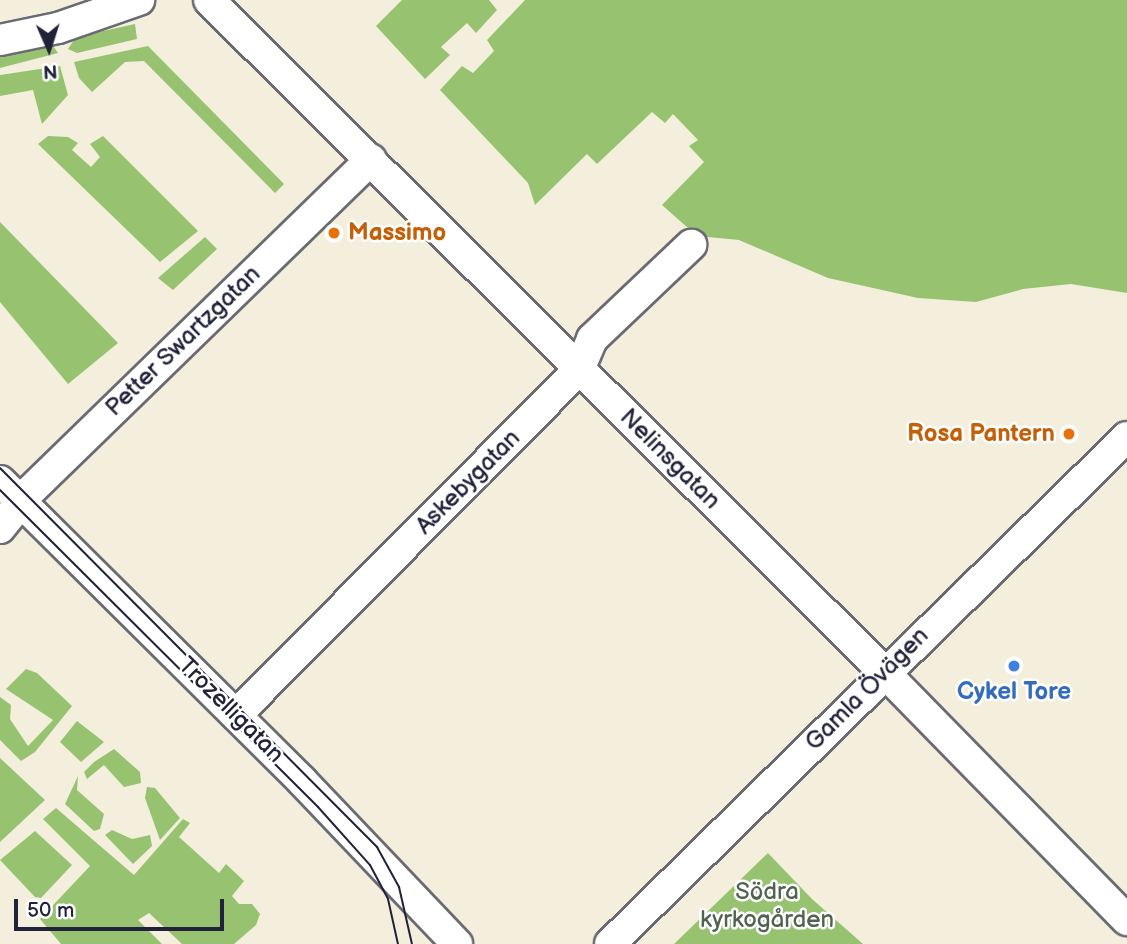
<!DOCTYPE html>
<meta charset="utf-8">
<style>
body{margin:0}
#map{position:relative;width:1127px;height:944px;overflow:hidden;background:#f3efdc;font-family:"Balsamiq Sans",sans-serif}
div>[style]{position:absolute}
.green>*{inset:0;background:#97c371}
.roads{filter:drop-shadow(2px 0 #6b6a73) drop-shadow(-2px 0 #6b6a73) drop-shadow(0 2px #6b6a73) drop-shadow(0 -2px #6b6a73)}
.minor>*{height:30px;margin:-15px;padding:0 15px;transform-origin:15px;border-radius:15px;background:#fff}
.tram>*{height:2px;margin:-1px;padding:0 1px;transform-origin:1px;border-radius:1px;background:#22223b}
.dots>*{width:19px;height:19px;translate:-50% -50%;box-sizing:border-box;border:4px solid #fff;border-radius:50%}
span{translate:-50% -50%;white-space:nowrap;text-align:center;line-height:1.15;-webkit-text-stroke:5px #fff;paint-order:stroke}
.food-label{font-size:24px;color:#c56008;font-weight:700}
.left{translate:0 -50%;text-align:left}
.right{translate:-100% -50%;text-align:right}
.street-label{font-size:24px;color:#22223b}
.shop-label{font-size:24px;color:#366cbe;font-weight:700}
.park-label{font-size:24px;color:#516251}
.north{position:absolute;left:14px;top:14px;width:70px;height:70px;-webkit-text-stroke:5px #fff;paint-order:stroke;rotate:177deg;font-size:19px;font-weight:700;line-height:28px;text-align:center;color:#22223b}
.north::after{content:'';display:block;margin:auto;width:24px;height:32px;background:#22223b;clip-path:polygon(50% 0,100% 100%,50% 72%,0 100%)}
.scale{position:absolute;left:14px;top:899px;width:210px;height:32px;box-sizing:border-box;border:4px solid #22223b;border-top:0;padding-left:9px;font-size:21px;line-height:24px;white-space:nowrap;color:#22223b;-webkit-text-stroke:5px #fff;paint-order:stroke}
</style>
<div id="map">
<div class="green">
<i style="clip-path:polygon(402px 0,489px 0,497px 10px,476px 33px,467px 23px,441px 47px,450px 55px,425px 79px,376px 26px)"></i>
<i style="clip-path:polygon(525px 0,1127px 0,1127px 293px,1071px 284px,1023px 289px,976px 302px,918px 298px,828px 278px,739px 240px,697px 236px,662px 205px,704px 162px,689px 146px,698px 140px,673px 114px,665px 123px,652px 112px,597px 164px,587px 154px,535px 205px,528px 183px,440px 90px,462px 66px,473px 73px,494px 51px,487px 40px)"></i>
<i style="clip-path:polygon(135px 24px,137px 39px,77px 53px,68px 49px,76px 37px)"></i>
<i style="clip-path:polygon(51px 43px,58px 53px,0 68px,0 54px)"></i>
<i style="clip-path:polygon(148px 46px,284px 184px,275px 193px,144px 61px,125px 62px,92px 92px,79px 78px,74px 62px)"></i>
<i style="clip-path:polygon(60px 66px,68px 95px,42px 124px,33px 90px,0 96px,0 75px)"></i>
<i style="clip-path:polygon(48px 136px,68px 137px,78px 143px,72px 150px,91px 167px,100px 157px,90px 144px,103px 136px,198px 231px,160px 262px,38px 144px)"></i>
<i style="clip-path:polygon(0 222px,118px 343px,68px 384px,0 302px)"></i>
<i style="clip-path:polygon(205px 237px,217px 249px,173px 290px,158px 278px)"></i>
<i style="clip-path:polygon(26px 669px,37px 673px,72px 706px,35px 752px,21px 761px,0 740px,0 697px,11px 705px,10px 719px,28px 746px,53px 720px,6px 689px)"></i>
<i style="clip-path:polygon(77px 721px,104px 742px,81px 762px,60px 742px)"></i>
<i style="clip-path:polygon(114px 749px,140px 772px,141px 783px,124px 787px,104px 765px,87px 779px,84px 772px,94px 762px)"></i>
<i style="clip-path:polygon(0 758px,45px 800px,0 842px)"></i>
<i style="clip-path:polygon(78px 776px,77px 790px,104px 814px,100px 829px,94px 831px,65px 804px)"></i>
<i style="clip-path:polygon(147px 787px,155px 788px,180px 818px,160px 840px,145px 798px)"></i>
<i style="clip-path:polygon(56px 808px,134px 875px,183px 819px,190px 823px,179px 837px,219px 873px,226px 864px,244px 881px,232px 896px,239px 904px,252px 904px,260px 914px,256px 925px,234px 944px,182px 944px,149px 913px,138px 920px,162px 944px,61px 944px,40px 919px,90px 866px,43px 819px)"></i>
<i style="clip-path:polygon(112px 830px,132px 839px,150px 835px,152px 846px,133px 864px,105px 835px)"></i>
<i style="clip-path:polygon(35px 831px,72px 865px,41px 898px,35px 897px,0 860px)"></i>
<i style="clip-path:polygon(768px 853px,812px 899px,863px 944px,674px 944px)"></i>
</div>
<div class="roads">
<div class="minor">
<i style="left:209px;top:0;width:954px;rotate:44.87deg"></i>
<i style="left:885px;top:673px;width:346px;rotate:45.6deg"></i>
<i style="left:0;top:40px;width:59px;rotate:-11.7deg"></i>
<i style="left:58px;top:28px;width:86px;rotate:-19.1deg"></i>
<i style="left:0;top:481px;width:426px;rotate:44.8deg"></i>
<i style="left:302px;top:781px;width:225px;rotate:46.4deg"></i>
<i style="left:0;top:528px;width:46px;rotate:-51.1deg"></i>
<i style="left:29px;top:492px;width:477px;rotate:-44.2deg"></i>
<i style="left:236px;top:715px;width:486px;rotate:-45.2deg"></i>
<i style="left:579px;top:370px;width:34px;rotate:-67deg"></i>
<i style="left:592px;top:339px;width:137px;rotate:-43.5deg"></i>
<i style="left:610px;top:944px;width:724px;rotate:-44.44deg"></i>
</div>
</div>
<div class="tram">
<i style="left:0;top:468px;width:535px;rotate:45.15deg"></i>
<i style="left:377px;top:847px;width:46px;rotate:61.2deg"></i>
<i style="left:399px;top:887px;width:58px;rotate:77.2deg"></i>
<i style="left:0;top:490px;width:449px;rotate:44.9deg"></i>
<i style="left:318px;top:807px;width:78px;rotate:48.1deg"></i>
<i style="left:370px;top:865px;width:38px;rotate:62deg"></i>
<i style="left:388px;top:899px;width:46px;rotate:77.5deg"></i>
</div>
<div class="dots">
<i style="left:334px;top:233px;background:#e8710a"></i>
<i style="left:1069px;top:434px;background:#e8710a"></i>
<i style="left:1014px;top:666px;background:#3f7fe0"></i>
</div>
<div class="food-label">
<span class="left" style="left:348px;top:233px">Massimo</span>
<span class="right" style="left:1055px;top:434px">Rosa Pantern</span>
</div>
<div class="street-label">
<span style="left:183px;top:341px;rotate:-44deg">Petter Swartzgatan</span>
<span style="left:670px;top:459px;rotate:45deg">Nelinsgatan</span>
<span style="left:468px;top:482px;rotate:-45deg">Askebygatan</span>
<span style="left:867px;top:689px;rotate:-45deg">Gamla Övägen</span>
<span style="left:231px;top:710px;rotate:45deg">Trozelligatan</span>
</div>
<div class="shop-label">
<span style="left:1014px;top:692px">Cykel Tore</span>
</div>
<div class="park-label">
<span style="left:767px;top:906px">Södra<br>kyrkogården</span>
</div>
<div class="north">N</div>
<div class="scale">50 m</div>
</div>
